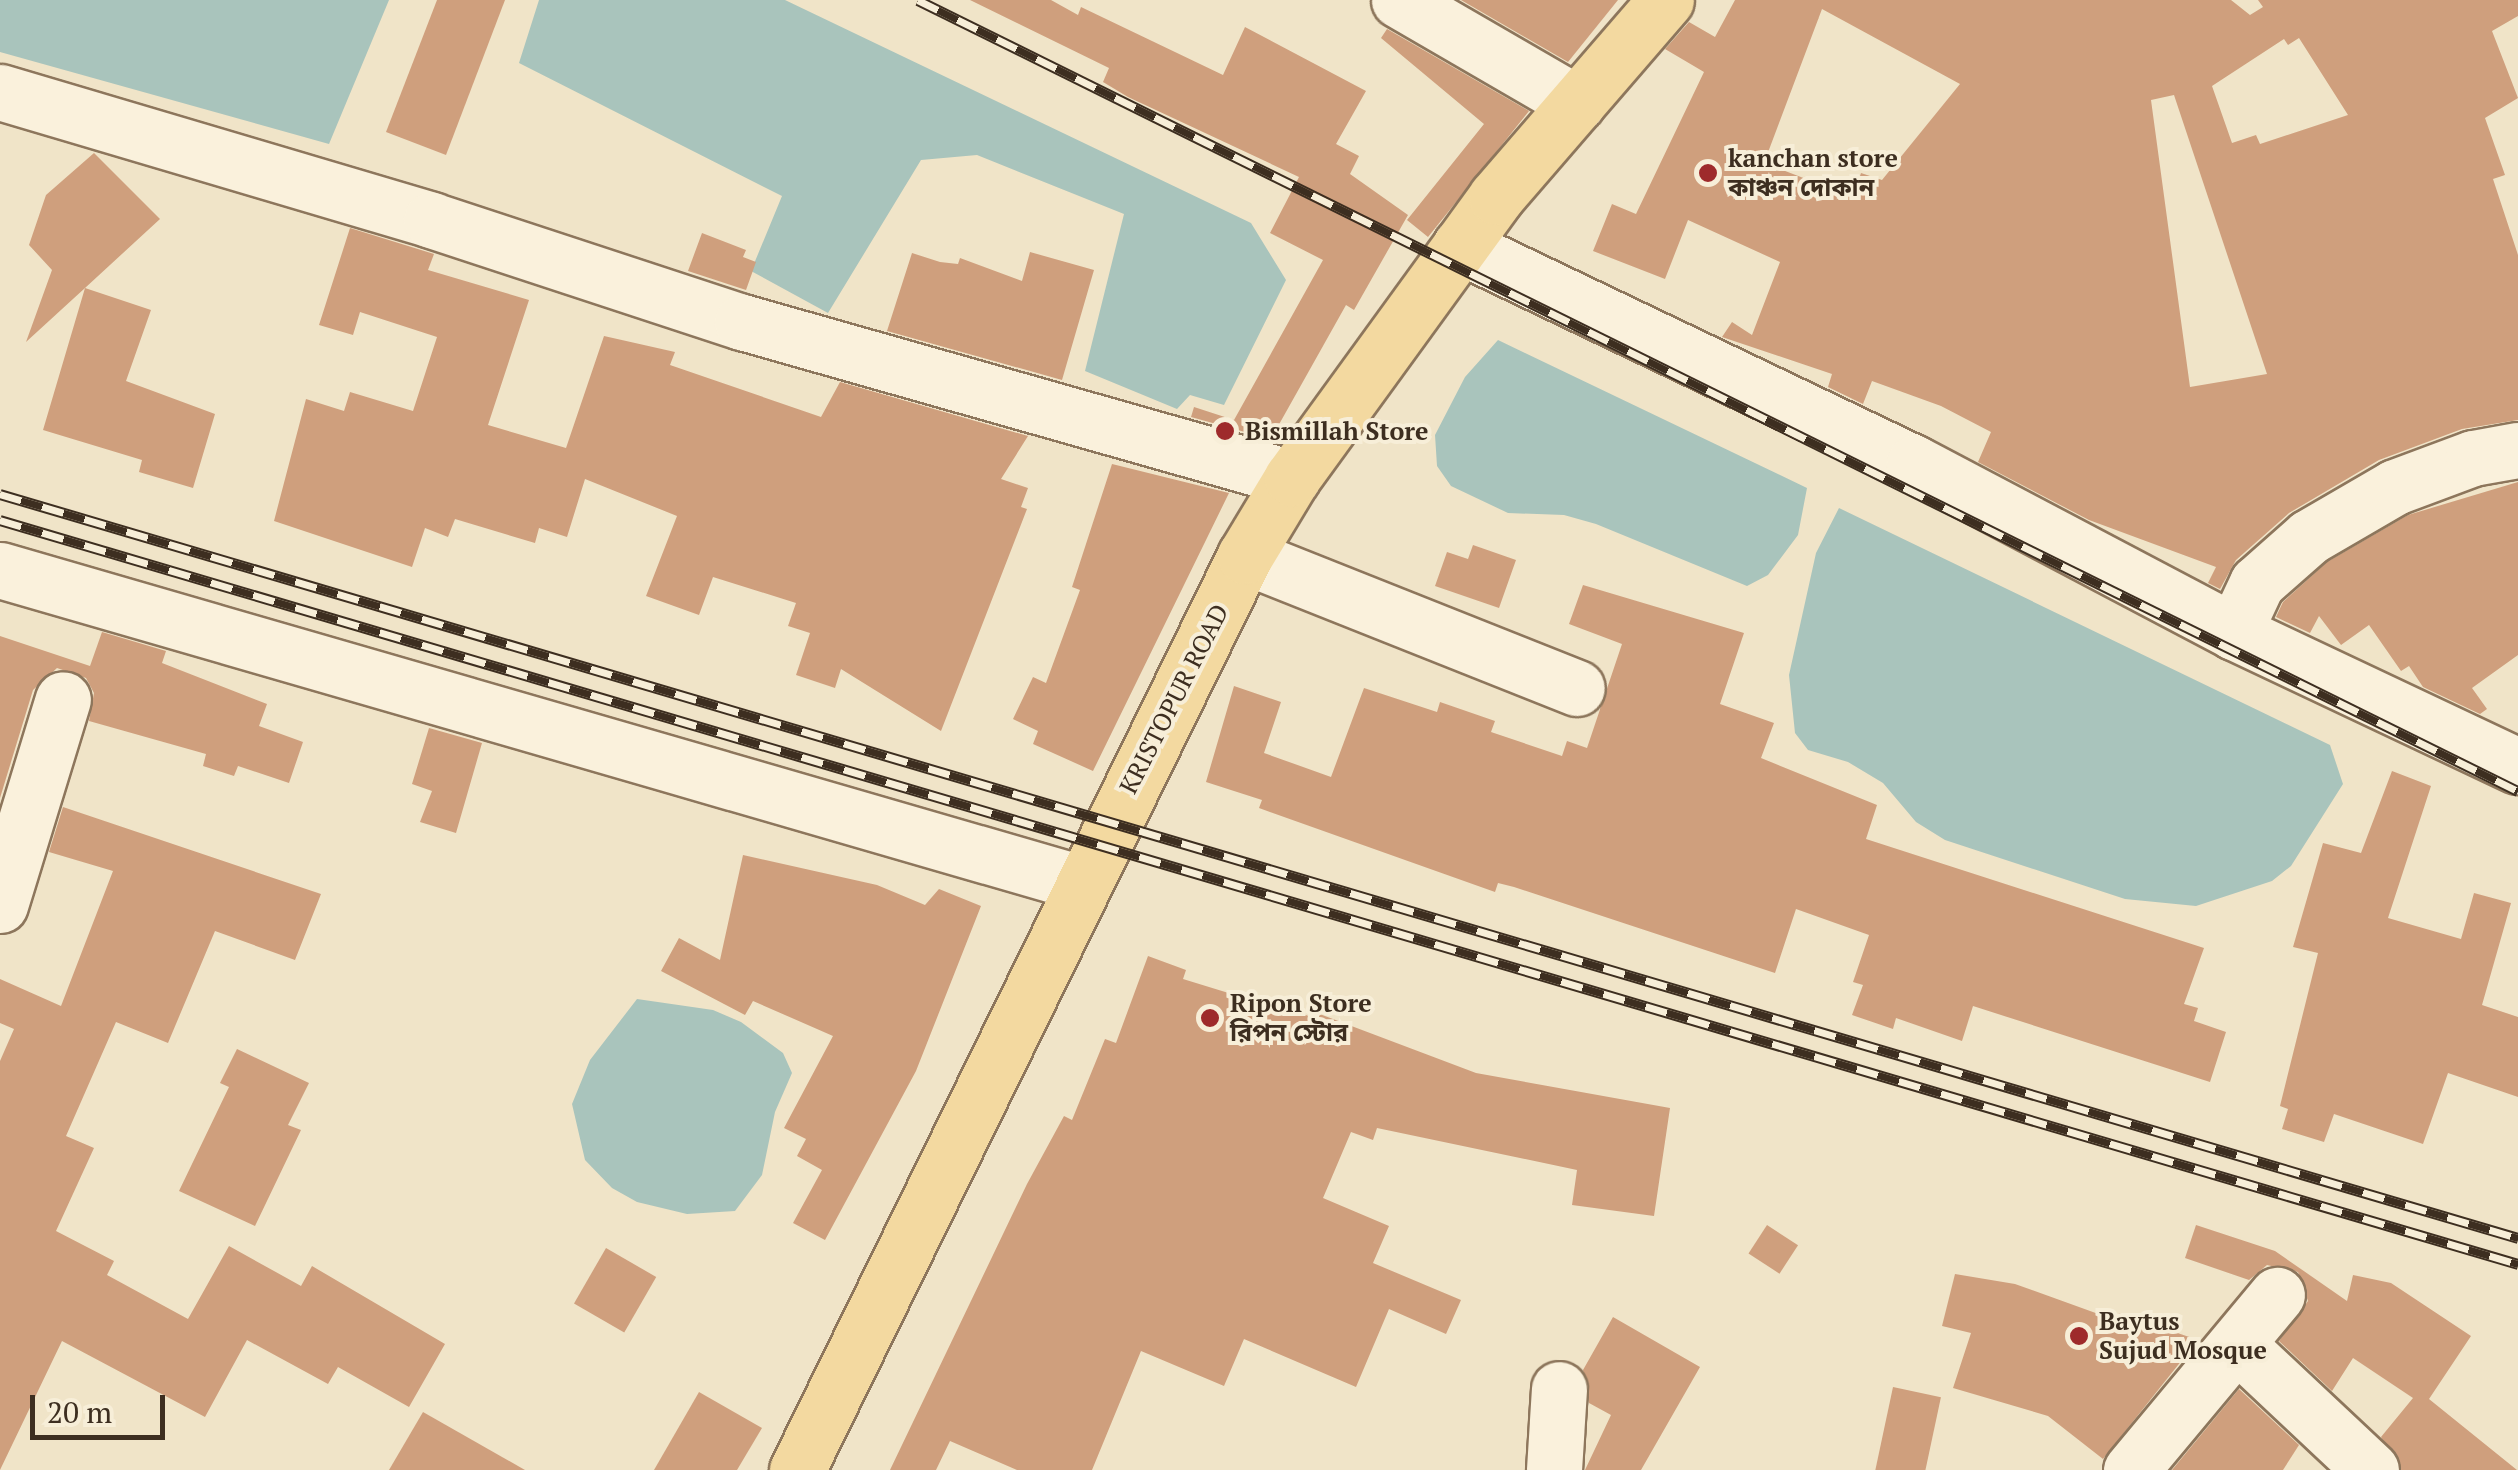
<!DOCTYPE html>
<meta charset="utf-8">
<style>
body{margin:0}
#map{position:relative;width:2518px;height:1470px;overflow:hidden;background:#f0e4c8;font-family:"PT Serif","Noto Sans Bengali",serif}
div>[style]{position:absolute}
.water>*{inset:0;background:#a9c4bc}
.building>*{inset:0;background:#cf9f7d;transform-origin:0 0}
.roads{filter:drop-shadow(2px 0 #8d765c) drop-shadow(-2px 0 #8d765c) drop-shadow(0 2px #8d765c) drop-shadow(0 -2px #8d765c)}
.minor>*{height:55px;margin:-27.5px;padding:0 27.5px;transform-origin:27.5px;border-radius:27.5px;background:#faf1dc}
.major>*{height:55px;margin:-27.5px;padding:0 27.5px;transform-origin:27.5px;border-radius:27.5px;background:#f3d9a0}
.rail>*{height:11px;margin-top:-5.5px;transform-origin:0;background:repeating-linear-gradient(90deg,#f7eed8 0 22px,#3d2e20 0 44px);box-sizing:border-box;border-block:2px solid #3d2e20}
.dots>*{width:28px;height:28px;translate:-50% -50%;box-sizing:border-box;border:5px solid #f7eed8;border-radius:50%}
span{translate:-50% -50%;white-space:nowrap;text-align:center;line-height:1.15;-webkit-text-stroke:8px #f7eed8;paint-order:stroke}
.poi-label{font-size:25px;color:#3d2e20;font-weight:700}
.left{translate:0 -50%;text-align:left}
.street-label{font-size:25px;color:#3d2e20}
.scale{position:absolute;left:30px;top:1395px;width:135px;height:45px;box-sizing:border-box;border:5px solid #3d2e20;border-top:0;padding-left:12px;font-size:30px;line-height:35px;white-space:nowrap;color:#3d2e20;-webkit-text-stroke:8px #f7eed8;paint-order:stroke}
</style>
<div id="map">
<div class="water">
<i style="clip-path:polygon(0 0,389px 0,329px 144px,0 52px)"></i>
<i style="clip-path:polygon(539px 0,785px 0,1251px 223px,1286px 280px,1224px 405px,1190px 395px,1177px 409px,1085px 371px,1124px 214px,977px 155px,921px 160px,828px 313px,751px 271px,782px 196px,519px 63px)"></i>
<i style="clip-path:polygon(1498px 340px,1807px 488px,1798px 535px,1768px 575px,1747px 586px,1596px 524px,1564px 515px,1508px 513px,1451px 486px,1437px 466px,1435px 435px,1465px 377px)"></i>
<i style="clip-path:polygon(1839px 508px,2330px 745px,2343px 784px,2291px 866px,2272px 881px,2196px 906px,2125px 899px,1945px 840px,1916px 822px,1883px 783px,1848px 762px,1808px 750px,1795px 733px,1789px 675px,1816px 553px)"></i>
<i style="clip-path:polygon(637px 999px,713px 1010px,741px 1022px,783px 1053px,792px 1073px,775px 1112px,762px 1175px,735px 1211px,687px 1214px,637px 1202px,612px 1188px,585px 1160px,572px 1104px,590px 1060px)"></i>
</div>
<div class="building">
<i style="clip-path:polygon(437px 0,505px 0,446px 155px,386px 132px)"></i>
<i style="clip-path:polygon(970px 0,1051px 0,1078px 15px,1081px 7px,1223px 75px,1245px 27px,1366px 91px,1336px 144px,1359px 156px,1350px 174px,1408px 215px,1354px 310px,1346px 305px,1277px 428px,1268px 423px,1263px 437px,1191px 417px,1194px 407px,1234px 420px,1323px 260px,1270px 233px,1299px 177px,1128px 97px,1103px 82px,1109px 68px)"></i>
<i style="clip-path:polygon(1461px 0,1618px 0,1568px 62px)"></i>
<i style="clip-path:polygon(evenodd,1735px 0,2231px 0,2250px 15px,2263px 7px,2258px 0,2518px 0,2518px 16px,2492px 31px,2518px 98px,2485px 118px,2505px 175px,2493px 179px,2518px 255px,2518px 420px,2462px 429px,2379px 460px,2289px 513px,2236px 560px,2220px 589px,2208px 583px,2216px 567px,2089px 520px,1978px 462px,1991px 432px,1941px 406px,1872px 381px,1863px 404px,1828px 387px,1832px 374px,1722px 337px,1732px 322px,1752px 335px,1780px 262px,1688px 220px,1665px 279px,1593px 251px,1612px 204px,1636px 214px,1704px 72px,1665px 49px,1689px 22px,1715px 37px,1735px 0,1822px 9px,1960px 84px,1882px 180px,1861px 173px,1853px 197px,1764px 163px,1822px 9px,1735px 0,2299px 38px,2348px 115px,2260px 144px,2256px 135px,2232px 143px,2212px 86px,2284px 39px,2288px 45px,2299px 38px,1735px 0,2174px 95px,2267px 374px,2190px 387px,2151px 100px,2174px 95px)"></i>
<i style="clip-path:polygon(1387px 29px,1529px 111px,1428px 237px,1407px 220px,1484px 124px,1381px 38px)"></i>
<i style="clip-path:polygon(94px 153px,160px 219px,85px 288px,151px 310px,126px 381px,215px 414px,193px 488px,139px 472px,142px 460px,43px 430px,85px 288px,26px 342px,52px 270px,29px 245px,46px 195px)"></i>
<i style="clip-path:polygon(350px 228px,434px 254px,428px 270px,529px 300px,488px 425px,566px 448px,604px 336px,675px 352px,670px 365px,821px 417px,840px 382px,1028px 436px,1001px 479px,1028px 488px,1021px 507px,1027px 509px,941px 731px,841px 669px,835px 688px,796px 675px,810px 633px,788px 626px,796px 603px,713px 577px,699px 615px,646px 596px,677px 516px,585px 479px,567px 537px,539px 528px,535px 543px,455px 519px,448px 537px,425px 528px,412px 567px,274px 521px,306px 399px,344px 411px,350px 392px,413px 411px,437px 337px,360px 312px,353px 335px,319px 325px)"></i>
<i style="clip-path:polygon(702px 233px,746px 250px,743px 257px,756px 262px,746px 290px,688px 271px)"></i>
<i style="clip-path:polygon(1030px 252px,1094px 270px,1062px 380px,887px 331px,912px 253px,940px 262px,958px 264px,960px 258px,1022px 281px)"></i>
<i style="clip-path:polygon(1112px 464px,1229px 493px,1093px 771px,1033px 744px,1038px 731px,1013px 719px,1033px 677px,1046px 683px,1080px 590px,1072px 587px)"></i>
<i style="clip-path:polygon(2518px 482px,2518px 655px,2472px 688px,2487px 709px,2480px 714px,2423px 687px,2409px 666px,2401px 671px,2369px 625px,2341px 645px,2319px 616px,2310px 633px,2276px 617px,2283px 602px,2327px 562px,2408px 515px)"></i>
<i style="clip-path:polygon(1473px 545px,1516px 560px,1499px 608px,1435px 586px,1447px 552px,1468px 559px)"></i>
<i style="clip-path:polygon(1583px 585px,1744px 633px,1720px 704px,1774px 723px,1761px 758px,1877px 805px,1866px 839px,2204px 948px,2184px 1004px,2198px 1008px,2194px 1021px,2226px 1032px,2210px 1082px,1973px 1006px,1962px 1041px,1896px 1018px,1893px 1029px,1852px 1015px,1863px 985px,1853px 982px,1869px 935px,1796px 909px,1775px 973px,1514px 887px,1498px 883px,1495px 892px,1259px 808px,1262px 800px,1206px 782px,1234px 686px,1281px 702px,1264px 753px,1331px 777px,1364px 688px,1437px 712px,1440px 702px,1495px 721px,1491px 732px,1562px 756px,1567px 741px,1587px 748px,1622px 644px,1569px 624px)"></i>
<i style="clip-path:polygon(102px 632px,166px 651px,162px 663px,267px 704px,259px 726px,303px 742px,289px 783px,238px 766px,234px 776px,203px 766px,206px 754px,89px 721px,94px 693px,86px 678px,57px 668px,33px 690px,0 798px,0 636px,90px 666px)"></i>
<i style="clip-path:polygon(429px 728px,482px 743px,456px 833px,420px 822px,432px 791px,412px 784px)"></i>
<i style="clip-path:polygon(2392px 771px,2431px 786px,2388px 918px,2461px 939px,2474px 893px,2511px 903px,2482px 1005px,2518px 1017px,2518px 1097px,2448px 1073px,2423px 1144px,2334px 1114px,2324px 1142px,2282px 1129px,2288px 1109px,2280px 1106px,2318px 953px,2293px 947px,2323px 843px,2361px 853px)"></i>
<i style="clip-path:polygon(63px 807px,321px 894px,295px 960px,215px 931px,168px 1043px,116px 1022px,66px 1136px,94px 1148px,56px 1231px,114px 1261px,107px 1275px,188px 1319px,229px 1246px,301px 1286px,312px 1266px,445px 1344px,409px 1407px,338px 1367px,328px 1384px,247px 1340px,205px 1417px,62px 1341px,0 1470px,0 1061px,14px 1029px,0 1023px,0 979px,61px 1006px,113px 871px,49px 852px)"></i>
<i style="clip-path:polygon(743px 855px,877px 885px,925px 905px,939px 889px,981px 906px,916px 1071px,825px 1240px,793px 1223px,822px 1170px,797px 1156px,806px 1139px,784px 1128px,833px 1036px,753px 1001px,745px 1015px,661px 971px,679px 938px,720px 960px)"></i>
<i style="clip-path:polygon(1148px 956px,1186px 970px,1183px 979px,1248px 999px,1250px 993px,1316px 1019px,1317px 1013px,1476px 1073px,1670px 1108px,1654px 1216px,1572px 1205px,1577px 1170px,1377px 1128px,1373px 1140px,1351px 1132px,1323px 1198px,1389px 1226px,1373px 1263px,1461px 1300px,1446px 1334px,1389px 1309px,1356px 1387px,1244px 1339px,1224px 1386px,1141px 1351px,1092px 1470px,1017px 1470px,950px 1441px,936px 1470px,890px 1470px,1027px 1184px,1064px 1116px,1072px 1120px,1105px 1039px,1116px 1043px)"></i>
<i style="clip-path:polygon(237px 1049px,309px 1083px,288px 1125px,301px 1130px,255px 1226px,179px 1191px,229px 1087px,220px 1083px)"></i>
<i style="left:1767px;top:1225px;width:37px;height:34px;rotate:33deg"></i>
<i style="clip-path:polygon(2196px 1225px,2275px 1251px,2347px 1301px,2353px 1275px,2391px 1283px,2471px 1336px,2429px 1399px,2517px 1470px,2401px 1470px,2381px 1437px,2413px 1398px,2353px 1358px,2332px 1391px,2279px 1341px,2308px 1301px,2298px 1272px,2267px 1265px,2249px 1280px,2185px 1258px)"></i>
<i style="left:606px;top:1248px;width:58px;height:64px;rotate:30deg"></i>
<i style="clip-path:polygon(1955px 1274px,2015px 1284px,2115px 1320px,2119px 1313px,2198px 1340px,2103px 1459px,2048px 1416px,1953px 1388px,1971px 1333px,1942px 1326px)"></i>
<i style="clip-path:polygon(1613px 1317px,1700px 1367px,1641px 1470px,1585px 1470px,1611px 1415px,1589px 1403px,1583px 1370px)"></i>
<i style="left:1893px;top:1387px;width:49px;height:85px;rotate:12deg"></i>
<i style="clip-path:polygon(2239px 1389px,2299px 1445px,2283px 1470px,2172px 1470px)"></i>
<i style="clip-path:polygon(699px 1392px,762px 1428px,737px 1470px,654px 1470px)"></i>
<i style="clip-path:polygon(423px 1412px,525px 1470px,389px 1470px)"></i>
</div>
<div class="roads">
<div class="minor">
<i style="left:1399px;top:0;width:206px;rotate:30.1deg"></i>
<i style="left:0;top:92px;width:450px;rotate:16.5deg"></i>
<i style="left:431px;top:220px;width:327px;rotate:18.2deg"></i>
<i style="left:742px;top:322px;width:572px;rotate:15.84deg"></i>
<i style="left:1460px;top:246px;width:503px;rotate:25.55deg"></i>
<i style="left:1914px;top:463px;width:362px;rotate:27.8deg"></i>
<i style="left:2234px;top:632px;width:314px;rotate:25.3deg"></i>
<i style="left:1245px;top:556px;width:357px;rotate:21.7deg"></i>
<i style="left:0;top:570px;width:1125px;rotate:16.15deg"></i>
<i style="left:2234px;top:632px;width:54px;rotate:-64.9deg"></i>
<i style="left:2257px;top:583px;width:69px;rotate:-41.5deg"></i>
<i style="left:2309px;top:537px;width:99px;rotate:-30.2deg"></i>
<i style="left:2395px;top:487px;width:83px;rotate:-20.4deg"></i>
<i style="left:2473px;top:458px;width:46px;rotate:-10.1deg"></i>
<i style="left:0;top:905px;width:215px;rotate:-73deg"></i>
<i style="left:2239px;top:1346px;width:181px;rotate:43.2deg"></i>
<i style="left:1554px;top:1470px;width:81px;rotate:-86.5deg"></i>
<i style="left:2131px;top:1470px;width:228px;rotate:-50.2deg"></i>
</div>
<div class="major">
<i style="left:797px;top:1470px;width:1018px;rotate:-63.89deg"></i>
<i style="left:1245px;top:556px;width:91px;rotate:-58.9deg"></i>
<i style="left:1292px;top:478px;width:347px;rotate:-54deg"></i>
<i style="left:1496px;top:197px;width:260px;rotate:-49.2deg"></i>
</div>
</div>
<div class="rail">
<i style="left:918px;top:0;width:1785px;rotate:26.31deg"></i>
<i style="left:0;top:494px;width:2626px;rotate:16.46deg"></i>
<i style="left:0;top:520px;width:2626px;rotate:16.46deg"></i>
</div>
<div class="dots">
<i style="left:1708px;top:173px;background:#9e2a2b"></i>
<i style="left:1225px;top:431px;background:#9e2a2b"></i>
<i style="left:1210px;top:1018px;background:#9e2a2b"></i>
<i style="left:2079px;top:1336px;background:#9e2a2b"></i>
</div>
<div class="poi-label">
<span class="left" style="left:1728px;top:173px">kanchan store<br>কাঞ্চন দোকান</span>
<span class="left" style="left:1245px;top:431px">Bismillah Store</span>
<span class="left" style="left:1230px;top:1018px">Ripon Store<br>রিপন স্টোর</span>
<span class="left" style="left:2099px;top:1336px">Baytus<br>Sujud Mosque</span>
</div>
<div class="street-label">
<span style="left:1174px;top:699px;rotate:-63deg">KRISTOPUR ROAD</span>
</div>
<div class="scale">20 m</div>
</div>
